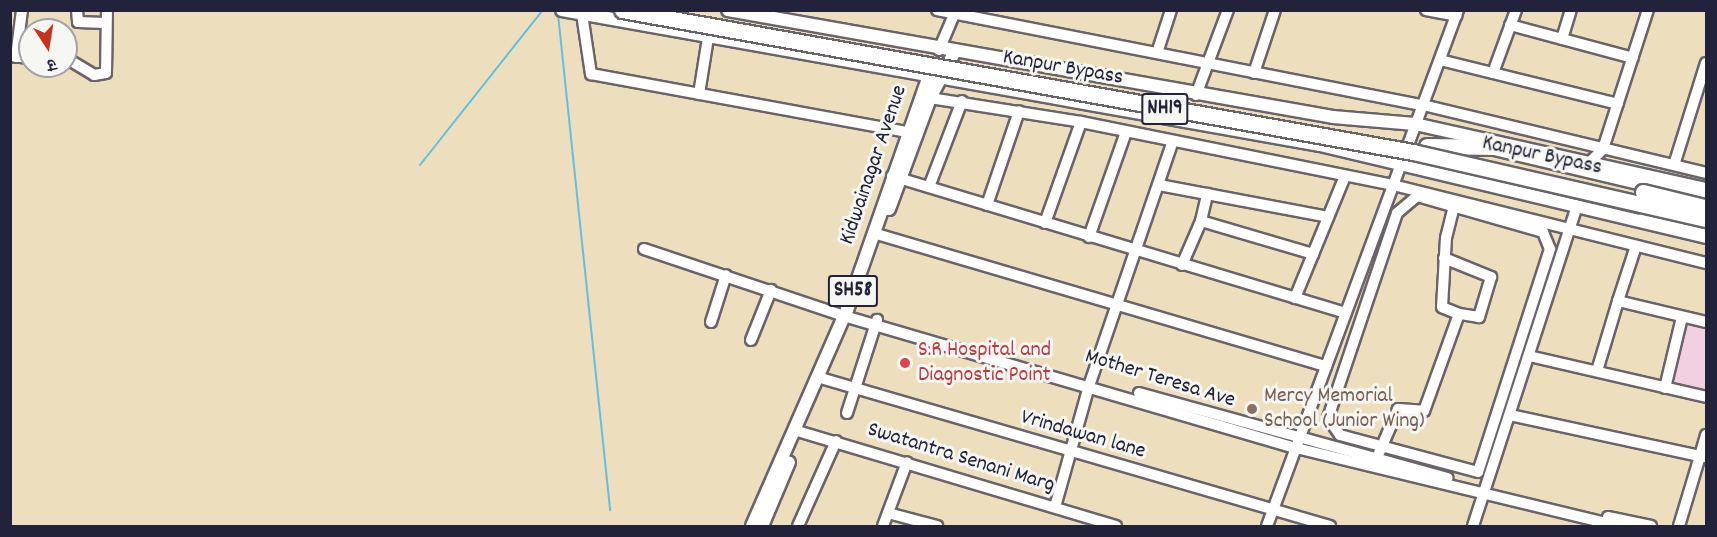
<!DOCTYPE html>
<meta charset="utf-8">
<style>
body{margin:0}
#map{position:relative;width:1717px;height:537px;overflow:hidden;background:#eddfbe;font-family:Dekko,"Playpen Sans Deva",sans-serif}
div>[style]{position:absolute}
.built>*{inset:0;background:#f2cfe1}
.stream>*{height:2px;margin:-1px;padding:0 1px;transform-origin:1px;border-radius:1px;background:#61c0df}
.roads{filter:drop-shadow(2px 0 #696469) drop-shadow(-2px 0 #696469) drop-shadow(0 2px #696469) drop-shadow(0 -2px #696469)}
.minor>*{height:10px;margin:-5px;padding:0 5px;transform-origin:5px;border-radius:5px;background:#fff}
.major>*{height:12px;margin:-6px;padding:0 6px;transform-origin:6px;border-radius:6px;background:#fff}
.highway>*{height:15px;margin:-7.5px;padding:0 7.5px;transform-origin:7.5px;border-radius:7.5px;background:#fff}
.bridges{filter:drop-shadow(2px 0 #696469) drop-shadow(-2px 0 #696469) drop-shadow(0 2px #696469) drop-shadow(0 -2px #696469)}
.highway-bridge>*{height:15px;margin:-7.5px;padding:0 7.5px;transform-origin:7.5px;border-radius:7.5px;background:#fff}
.dots>*{width:16px;height:16px;translate:-50% -50%;box-sizing:border-box;border:3px solid #f6f6f2;border-radius:50%}
span{translate:-50% -50%;white-space:nowrap;text-align:center;line-height:1.15;-webkit-text-stroke:6px #f6f6f2;paint-order:stroke}
.shield-label span{padding:2px 4px;background:#f6f6f2;border:2px solid;border-radius:4px;-webkit-text-stroke-width:0}
.shield-label{font-size:21px;color:#22223b;font-weight:700}
.street-label{font-size:22px;color:#22223b}
.health-label{font-size:22px;color:#be3a42}
.left{translate:0 -50%;text-align:left}
.education-label{font-size:22px;color:#785e54}
.frame{position:absolute;inset:0;border:12px solid #22223b;pointer-events:none}
.north{position:absolute;left:18px;top:18px;width:60px;height:60px;box-sizing:border-box;background:#f6f6f2;border:2px solid #a1a1a9;border-radius:50%;rotate:168deg;font-size:16px;font-weight:700;line-height:24px;text-align:center;color:#22223b}
.north::after{content:'';display:block;margin:auto;width:21px;height:27px;background:#c8321e;clip-path:polygon(50% 0,100% 100%,50% 72%,0 100%)}
</style>
<div id="map">
<div class="built">
<i style="clip-path:polygon(1684px 320px,1706px 325px,1706px 389px,1669px 381px)"></i>
</div>
<div class="stream">
<i style="left:558px;top:14px;width:499px;rotate:84deg"></i>
<i style="left:420px;top:165px;width:198px;rotate:-51.6deg"></i>
</div>
<div class="roads">
<div class="minor">
<i style="left:77px;top:10px;width:12px;rotate:85deg"></i>
<i style="left:78px;top:22px;width:27px;rotate:2deg"></i>
<i style="left:937px;top:10px;width:495px;rotate:11.1deg"></i>
<i style="left:1423px;top:105px;width:291px;rotate:13.5deg"></i>
<i style="left:1426px;top:10px;width:31px;rotate:11deg"></i>
<i style="left:582px;top:14px;width:61px;rotate:81.5deg"></i>
<i style="left:591px;top:74px;width:322px;rotate:10.4deg"></i>
<i style="left:1510px;top:25px;width:127px;rotate:15deg"></i>
<i style="left:1562px;top:39px;width:30px;rotate:-73deg"></i>
<i style="left:939px;top:50px;width:43px;rotate:-67deg"></i>
<i style="left:1157px;top:53px;width:45px;rotate:-72deg"></i>
<i style="left:11px;top:56px;width:19px;rotate:6deg"></i>
<i style="left:16px;top:57px;width:47px;rotate:-82.7deg"></i>
<i style="left:66px;top:58px;width:33px;rotate:31deg"></i>
<i style="left:94px;top:75px;width:12px;rotate:-9deg"></i>
<i style="left:106px;top:73px;width:63px;rotate:-89.1deg"></i>
<i style="left:1440px;top:60px;width:183px;rotate:13.9deg"></i>
<i style="left:1254px;top:73px;width:66px;rotate:-71.6deg"></i>
<i style="left:1493px;top:73px;width:67px;rotate:-69.9deg"></i>
<i style="left:699px;top:94px;width:57px;rotate:-80.9deg"></i>
<i style="left:1196px;top:95px;width:91px;rotate:-69.4deg"></i>
<i style="left:930px;top:98px;width:153px;rotate:9deg"></i>
<i style="left:1592px;top:160px;width:16px;rotate:-45deg"></i>
<i style="left:1603px;top:149px;width:146px;rotate:-72.1deg"></i>
<i style="left:1674px;top:165px;width:107px;rotate:-72.6deg"></i>
<i style="left:892px;top:176px;width:474px;rotate:16.8deg"></i>
<i style="left:1159px;top:185px;width:172px;rotate:10.7deg"></i>
<i style="left:929px;top:187px;width:92px;rotate:-69deg"></i>
<i style="left:1417px;top:196px;width:131px;rotate:15.9deg"></i>
<i style="left:1543px;top:232px;width:18px;rotate:68deg"></i>
<i style="left:1550px;top:249px;width:234px;rotate:107.9deg"></i>
<i style="left:1478px;top:472px;width:143px;rotate:-165deg"></i>
<i style="left:1340px;top:435px;width:21px;rotate:-125deg"></i>
<i style="left:1328px;top:418px;width:216px;rotate:-71.4deg"></i>
<i style="left:1397px;top:213px;width:26px;rotate:-40deg"></i>
<i style="left:987px;top:205px;width:99px;rotate:-71.2deg"></i>
<i style="left:1201px;top:221px;width:28px;rotate:-77deg"></i>
<i style="left:1045px;top:223px;width:107px;rotate:-70.4deg"></i>
<i style="left:1081px;top:122px;width:318px;rotate:11.4deg"></i>
<i style="left:1393px;top:185px;width:323px;rotate:14deg"></i>
<i style="left:880px;top:235px;width:465px;rotate:16.4deg"></i>
<i style="left:1089px;top:237px;width:111px;rotate:-70.6deg"></i>
<i style="left:644px;top:249px;width:211px;rotate:18.5deg"></i>
<i style="left:844px;top:316px;width:471px;rotate:16.3deg"></i>
<i style="left:1296px;top:448px;width:332px;rotate:13.6deg"></i>
<i style="left:1444px;top:258px;width:51px;rotate:22deg"></i>
<i style="left:1491px;top:277px;width:42px;rotate:106.7deg"></i>
<i style="left:1479px;top:317px;width:20px;rotate:-171deg"></i>
<i style="left:1182px;top:265px;width:48px;rotate:-66.6deg"></i>
<i style="left:1201px;top:221px;width:117px;rotate:16.4deg"></i>
<i style="left:1295px;top:298px;width:132px;rotate:-67.7deg"></i>
<i style="left:1618px;top:301px;width:58px;rotate:-71.9deg"></i>
<i style="left:711px;top:322px;width:49px;rotate:-72.3deg"></i>
<i style="left:751px;top:340px;width:54px;rotate:-68.2deg"></i>
<i style="left:1529px;top:356px;width:182px;rotate:13deg"></i>
<i style="left:1597px;top:371px;width:73px;rotate:-73.3deg"></i>
<i style="left:1618px;top:301px;width:90px;rotate:13.4deg"></i>
<i style="left:824px;top:379px;width:527px;rotate:16.2deg"></i>
<i style="left:1665px;top:388px;width:73px;rotate:-76.5deg"></i>
<i style="left:1139px;top:393px;width:320px;rotate:15.4deg"></i>
<i style="left:847px;top:413px;width:98px;rotate:-72.1deg"></i>
<i style="left:1510px;top:415px;width:194px;rotate:12.2deg"></i>
<i style="left:1700px;top:456px;width:22px;rotate:-74deg"></i>
<i style="left:794px;top:430px;width:336px;rotate:16.6deg"></i>
<i style="left:1379px;top:453px;width:48px;rotate:-66.6deg"></i>
<i style="left:1398px;top:409px;width:26px;rotate:4deg"></i>
<i style="left:1424px;top:411px;width:103px;rotate:-70.2deg"></i>
<i style="left:1459px;top:314px;width:18px;rotate:-158deg"></i>
<i style="left:1442px;top:307px;width:69px;rotate:-86.7deg"></i>
<i style="left:1446px;top:238px;width:32px;rotate:-76deg"></i>
<i style="left:1055px;top:507px;width:126px;rotate:-74.3deg"></i>
<i style="left:1089px;top:386px;width:257px;rotate:-71.1deg"></i>
<i style="left:888px;top:513px;width:51px;rotate:14.9deg"></i>
<i style="left:1608px;top:517px;width:44px;rotate:11.8deg"></i>
<i style="left:798px;top:526px;width:93px;rotate:-65.9deg"></i>
<i style="left:883px;top:526px;width:68px;rotate:-69.4deg"></i>
<i style="left:1267px;top:526px;width:550px;rotate:-69.69deg"></i>
<i style="left:1473px;top:526px;width:337px;rotate:-72deg"></i>
<i style="left:1679px;top:526px;width:73px;rotate:-73.3deg"></i>
<i style="left:1700px;top:456px;width:4px;rotate:14deg"></i>
</div>
<div class="major">
<i style="left:562px;top:10px;width:770px;rotate:10.1deg"></i>
<i style="left:1320px;top:145px;width:397px;rotate:13.4deg"></i>
<i style="left:728px;top:10px;width:614px;rotate:10.03deg"></i>
<i style="left:1333px;top:117px;width:82px;rotate:4.9deg"></i>
<i style="left:1415px;top:124px;width:298px;rotate:12.6deg"></i>
<i style="left:889px;top:209px;width:118px;rotate:-69.7deg"></i>
<i style="left:930px;top:98px;width:51px;rotate:-61.9deg"></i>
<i style="left:752px;top:526px;width:236px;rotate:-66.3deg"></i>
<i style="left:847px;top:310px;width:251px;rotate:-70.7deg"></i>
<i style="left:762px;top:526px;width:69px;rotate:-67.1deg"></i>
</div>
<div class="highway">
<i style="left:1427px;top:146px;width:67px;rotate:0.9deg"></i>
<i style="left:1494px;top:147px;width:218px;rotate:13.3deg"></i>
<i style="left:1646px;top:212px;width:62px;rotate:15.8deg"></i>
</div>
</div>
<div class="bridges">
<div class="highway-bridge">
<i style="left:622px;top:10px;width:804px;rotate:10.18deg"></i>
<i style="left:1413px;top:152px;width:301px;rotate:12.9deg"></i>
<i style="left:1643px;top:192px;width:63px;rotate:13.8deg"></i>
</div>
</div>
<div class="dots">
<i style="left:905px;top:363px;background:#e0444e"></i>
<i style="left:1252px;top:409px;background:#8d6e63"></i>
</div>
<div class="shield-label">
<span style="left:1165px;top:109px">NH19</span>
<span style="left:853px;top:291px">SH58</span>
</div>
<div class="street-label">
<span style="left:1063px;top:68px;rotate:10deg">Kanpur Bypass</span>
<span style="left:1542px;top:156px;rotate:12deg">Kanpur Bypass</span>
<span style="left:874px;top:165px;rotate:-71deg">Kidwainagar Avenue</span>
<span style="left:1160px;top:379px;rotate:17deg">Mother Teresa Ave</span>
<span style="left:1083px;top:435px;rotate:16deg">Vrindawan lane</span>
<span style="left:961px;top:458px;rotate:17deg">Swatantra Senani Marg</span>
</div>
<div class="health-label">
<span class="left" style="left:918px;top:363px">S.R Hospital and<br>Diagnostic Point</span>
</div>
<div class="education-label">
<span class="left" style="left:1264px;top:409px">Mercy Memorial<br>School (Junior Wing)</span>
</div>
<div class="frame"></div>
<div class="north">उ</div>
</div>
